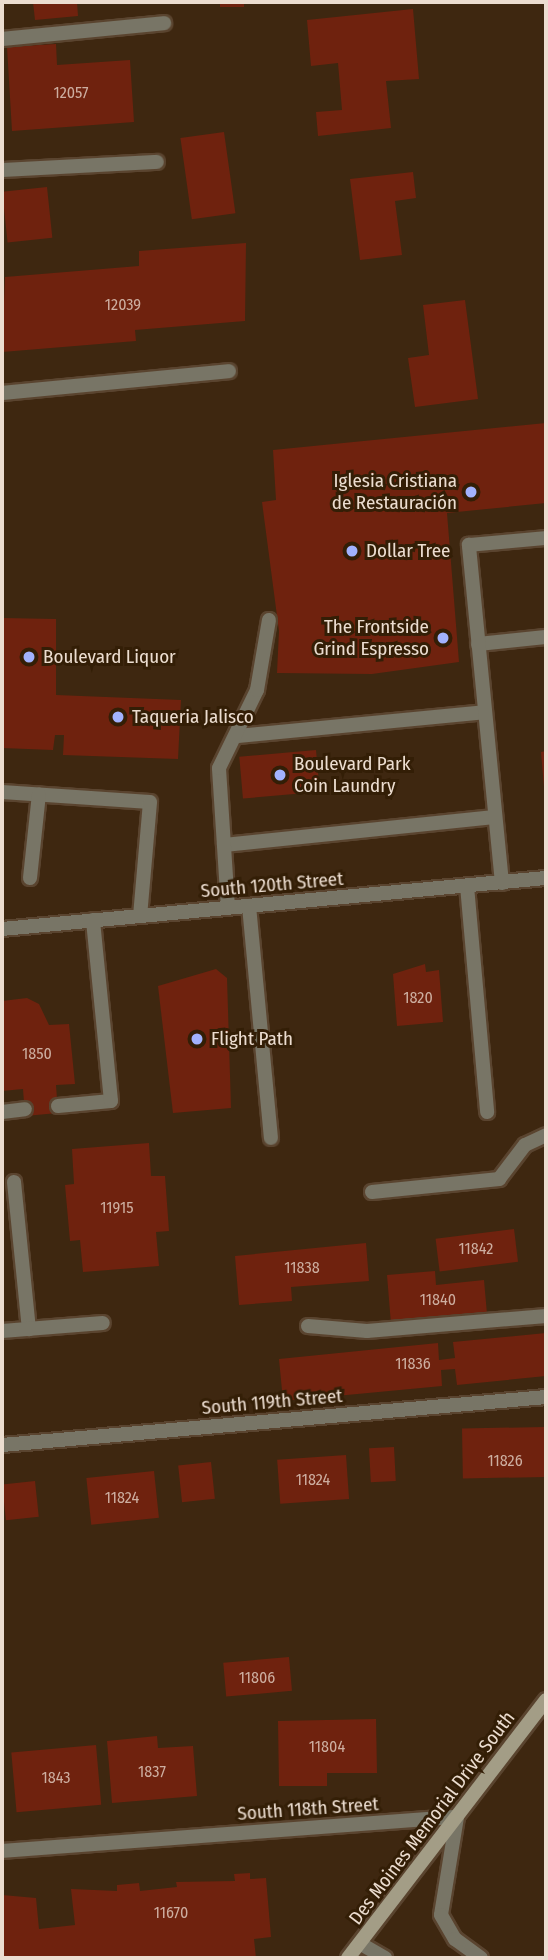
<!DOCTYPE html>
<meta charset="utf-8">
<style>
body{margin:0}
#map{position:relative;width:548px;height:1960px;overflow:hidden;background:#3e2710;font-family:"Fira Sans Condensed",sans-serif}
div>[style]{position:absolute}
.building>*{inset:0;background:#6f220e;transform-origin:0 0}
.roads{filter:drop-shadow(2px 0 #5a442f) drop-shadow(-2px 0 #5a442f) drop-shadow(0 2px #5a442f) drop-shadow(0 -2px #5a442f)}
.service>*{height:14px;margin:-7px;padding:0 7px;transform-origin:7px;border-radius:7px;background:#787566}
.minor>*{height:14px;margin:-7px;padding:0 7px;transform-origin:7px;border-radius:7px;background:#787566}
.tertiary>*{height:14px;margin:-7px;padding:0 7px;transform-origin:7px;border-radius:7px;background:#787566}
.secondary>*{height:14px;margin:-7px;padding:0 7px;transform-origin:7px;border-radius:7px;background:#a39d86}
.dots>*{width:19px;height:19px;translate:-50% -50%;box-sizing:border-box;border:4px solid #331e06;border-radius:50%}
span{translate:-50% -50%;white-space:nowrap;text-align:center;line-height:1.15;-webkit-text-stroke:6px #331e06;paint-order:stroke}
.number-label{font-size:16px;color:#cdaea0}
.number-label span{-webkit-text-stroke-width:0}
.poi-label{font-size:19px;color:#ecddd0}
.right{translate:-100% -50%;text-align:right}
.left{translate:0 -50%;text-align:left}
.street-label{font-size:19px;color:#ecddd0}
.frame{position:absolute;inset:0;border:4px solid #ecddd0;pointer-events:none}
</style>
<div id="map">
<div class="building">
<i style="clip-path:polygon(33px 2px,77px 2px,78px 16px,35px 20px)"></i>
<i style="left:220px;top:2px;width:24px;height:5px"></i>
<i style="clip-path:polygon(413px 9px,419px 79px,386px 81px,391px 128px,318px 136px,316px 112px,342px 110px,338px 63px,311px 66px,307px 20px)"></i>
<i style="clip-path:polygon(56px 44px,57px 65px,130px 60px,134px 122px,12px 131px,7px 47px)"></i>
<i style="left:224px;top:132px;width:82px;height:44px;rotate:82deg"></i>
<i style="clip-path:polygon(413px 172px,416px 198px,395px 201px,402px 255px,360px 260px,350px 179px)"></i>
<i style="left:47px;top:187px;width:51px;height:45px;rotate:84deg"></i>
<i style="clip-path:polygon(246px 243px,245px 321px,135px 330px,136px 341px,2px 352px,5px 277px,139px 266px,139px 251px)"></i>
<i style="clip-path:polygon(465px 300px,478px 399px,415px 407px,408px 358px,429px 355px,423px 305px)"></i>
<i style="clip-path:polygon(546px 423px,546px 503px,447px 513px,459px 662px,372px 674px,277px 673px,279px 631px,262px 502px,276px 500px,273px 450px)"></i>
<i style="clip-path:polygon(2px 618px,56px 619px,56px 695px,181px 700px,178px 759px,63px 755px,64px 735px,55px 735px,53px 750px,2px 748px)"></i>
<i style="left:316px;top:750px;width:42px;height:77px;rotate:85deg"></i>
<i style="clip-path:polygon(546px 751px,546px 787px,544px 787px,541px 752px)"></i>
<i style="clip-path:polygon(425px 964px,426px 972px,439px 970px,443px 1022px,397px 1026px,393px 974px)"></i>
<i style="clip-path:polygon(216px 969px,227px 978px,231px 1108px,173px 1113px,158px 986px)"></i>
<i style="clip-path:polygon(27px 998px,39px 1004px,49px 1025px,69px 1024px,75px 1084px,56px 1085px,58px 1113px,25px 1116px,23px 1089px,2px 1091px,2px 1001px)"></i>
<i style="clip-path:polygon(149px 1143px,151px 1176px,165px 1176px,169px 1231px,156px 1232px,159px 1266px,83px 1272px,80px 1240px,70px 1241px,65px 1185px,74px 1184px,72px 1149px)"></i>
<i style="left:514px;top:1229px;width:33px;height:79px;rotate:83deg"></i>
<i style="clip-path:polygon(366px 1243px,369px 1281px,291px 1287px,292px 1301px,239px 1305px,235px 1256px)"></i>
<i style="clip-path:polygon(435px 1271px,436px 1285px,484px 1280px,487px 1314px,391px 1324px,387px 1275px)"></i>
<i style="clip-path:polygon(546px 1333px,546px 1376px,457px 1385px,455px 1369px,441px 1370px,442px 1386px,283px 1401px,279px 1359px,438px 1343px,439px 1360px,455px 1358px,453px 1342px)"></i>
<i style="left:545px;top:1427px;width:50px;height:83px;rotate:89deg"></i>
<i style="left:394px;top:1447px;width:34px;height:25px;rotate:87deg"></i>
<i style="left:346px;top:1455px;width:44px;height:69px;rotate:86deg"></i>
<i style="left:211px;top:1462px;width:37px;height:33px;rotate:84deg"></i>
<i style="left:154px;top:1471px;width:47px;height:68px;rotate:84deg"></i>
<i style="left:35px;top:1481px;width:36px;height:33px;rotate:84deg"></i>
<i style="left:289px;top:1657px;width:34px;height:66px;rotate:85deg"></i>
<i style="clip-path:polygon(376px 1719px,377px 1773px,327px 1773px,327px 1786px,279px 1786px,278px 1721px)"></i>
<i style="clip-path:polygon(157px 1736px,158px 1748px,193px 1746px,197px 1796px,112px 1803px,107px 1741px)"></i>
<i style="left:96px;top:1745px;width:60px;height:85px;rotate:85deg"></i>
<i style="clip-path:polygon(250px 1873px,250px 1879px,266px 1878px,271px 1937px,254px 1939px,256px 1958px,2px 1958px,2px 1895px,36px 1898px,39px 1929px,75px 1925px,71px 1889px,117px 1891px,117px 1885px,139px 1883px,140px 1891px,177px 1887px,176px 1882px,235px 1881px,234px 1874px)"></i>
</div>
<div class="roads">
<div class="service">
<i style="left:2px;top:39px;width:163px;rotate:-5.6deg"></i>
<i style="left:2px;top:170px;width:155px;rotate:-3deg"></i>
<i style="left:2px;top:393px;width:228px;rotate:-5.5deg"></i>
<i style="left:478px;top:644px;width:68px;rotate:-5.9deg"></i>
<i style="left:237px;top:736px;width:249px;rotate:-5.5deg"></i>
<i style="left:2px;top:792px;width:148px;rotate:3.9deg"></i>
<i style="left:150px;top:802px;width:114px;rotate:95deg"></i>
<i style="left:224px;top:845px;width:272px;rotate:-5.9deg"></i>
<i style="left:30px;top:878px;width:84px;rotate:-83.9deg"></i>
<i style="left:502px;top:883px;width:340px;rotate:-95.6deg"></i>
<i style="left:469px;top:545px;width:77px;rotate:-5.2deg"></i>
<i style="left:467px;top:886px;width:227px;rotate:84.9deg"></i>
<i style="left:249px;top:906px;width:233px;rotate:84.6deg"></i>
<i style="left:228px;top:908px;width:140px;rotate:-93.7deg"></i>
<i style="left:219px;top:768px;width:87px;rotate:-64deg"></i>
<i style="left:257px;top:690px;width:71px;rotate:-80.3deg"></i>
<i style="left:58px;top:1106px;width:53px;rotate:-5.4deg"></i>
<i style="left:111px;top:1101px;width:182px;rotate:-95.7deg"></i>
<i style="left:2px;top:1112px;width:23px;rotate:-7deg"></i>
<i style="left:14px;top:1182px;width:148px;rotate:84.2deg"></i>
<i style="left:372px;top:1192px;width:128px;rotate:-5.8deg"></i>
<i style="left:499px;top:1179px;width:43px;rotate:-52.6deg"></i>
<i style="left:525px;top:1145px;width:23px;rotate:-25deg"></i>
<i style="left:308px;top:1326px;width:59px;rotate:4.8deg"></i>
<i style="left:367px;top:1331px;width:180px;rotate:-4.8deg"></i>
<i style="left:2px;top:1331px;width:101px;rotate:-4.5deg"></i>
<i style="left:2px;top:1445px;width:546px;rotate:-5.04deg"></i>
</div>
<div class="minor">
<i style="left:2px;top:1851px;width:456px;rotate:-4.3deg"></i>
</div>
<div class="tertiary">
<i style="left:2px;top:929px;width:546px;rotate:-5.36deg"></i>
<i style="left:457px;top:1817px;width:99px;rotate:99.3deg"></i>
<i style="left:441px;top:1915px;width:28px;rotate:60deg"></i>
<i style="left:455px;top:1939px;width:32px;rotate:36deg"></i>
<i style="left:361px;top:1944px;width:28px;rotate:30deg"></i>
</div>
<div class="secondary">
<i style="left:348px;top:1958px;width:325px;rotate:-52.5deg"></i>
</div>
</div>
<div class="dots">
<i style="left:471px;top:492px;background:#a2b2fd"></i>
<i style="left:352px;top:551px;background:#a2b2fd"></i>
<i style="left:443px;top:638px;background:#a2b2fd"></i>
<i style="left:29px;top:657px;background:#a2b2fd"></i>
<i style="left:118px;top:717px;background:#a2b2fd"></i>
<i style="left:280px;top:775px;background:#a2b2fd"></i>
<i style="left:197px;top:1039px;background:#a2b2fd"></i>
</div>
<div class="number-label">
<span style="left:71px;top:93px">12057</span>
<span style="left:123px;top:305px">12039</span>
<span style="left:418px;top:998px">1820</span>
<span style="left:37px;top:1054px">1850</span>
<span style="left:117px;top:1208px">11915</span>
<span style="left:476px;top:1249px">11842</span>
<span style="left:302px;top:1268px">11838</span>
<span style="left:438px;top:1300px">11840</span>
<span style="left:413px;top:1364px">11836</span>
<span style="left:505px;top:1461px">11826</span>
<span style="left:313px;top:1480px">11824</span>
<span style="left:122px;top:1498px">11824</span>
<span style="left:257px;top:1678px">11806</span>
<span style="left:327px;top:1747px">11804</span>
<span style="left:152px;top:1772px">1837</span>
<span style="left:56px;top:1778px">1843</span>
<span style="left:171px;top:1913px">11670</span>
</div>
<div class="poi-label">
<span class="right" style="left:457px;top:492px">Iglesia Cristiana<br>de Restauración</span>
<span class="left" style="left:366px;top:551px">Dollar Tree</span>
<span class="right" style="left:429px;top:638px">The Frontside<br>Grind Espresso</span>
<span class="left" style="left:43px;top:657px">Boulevard Liquor</span>
<span class="left" style="left:132px;top:717px">Taqueria Jalisco</span>
<span class="left" style="left:294px;top:775px">Boulevard Park<br>Coin Laundry</span>
<span class="left" style="left:211px;top:1039px">Flight Path</span>
</div>
<div class="street-label">
<span style="left:272px;top:885px;rotate:-5deg">South 120th Street</span>
<span style="left:272px;top:1402px;rotate:-5deg">South 119th Street</span>
<span style="left:308px;top:1809px;rotate:-4deg">South 118th Street</span>
<span style="left:432px;top:1818px;rotate:-53deg">Des Moines Memorial Drive South</span>
</div>
<div class="frame"></div>
</div>
